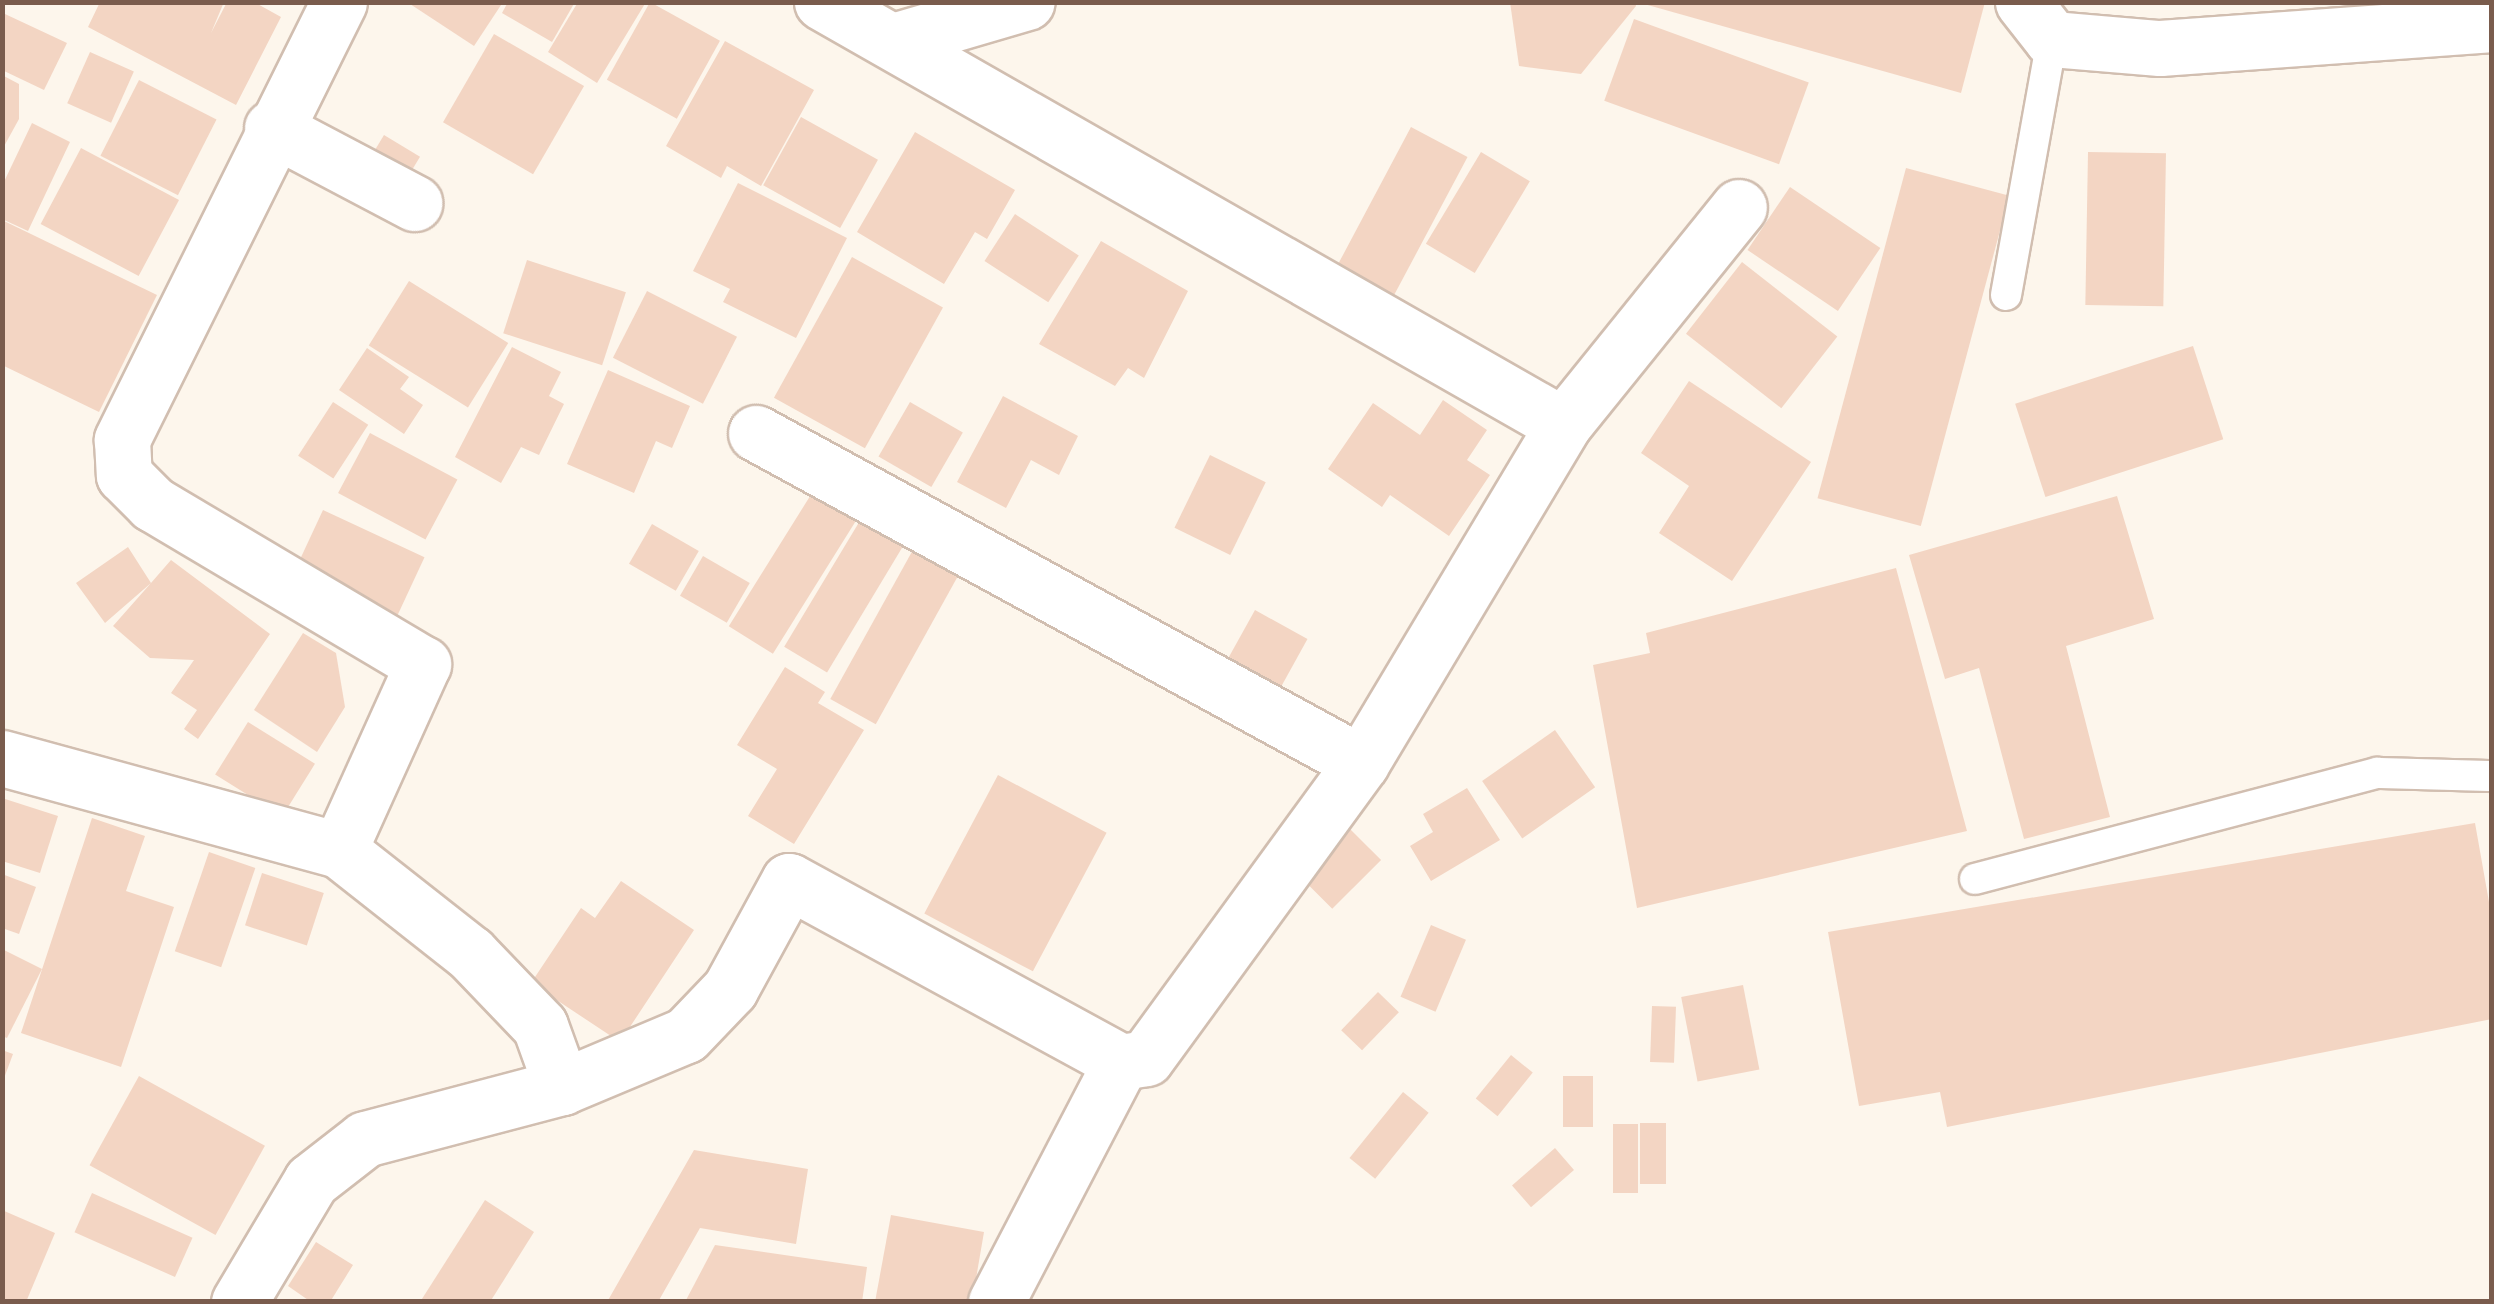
<!DOCTYPE html>
<style>
body{margin:0}
#map{position:relative;width:2494px;height:1304px;overflow:hidden;background:#fdf6ec;font-family:Mulish,sans-serif}
div>[style]{position:absolute}
.building>*{inset:0;background:#f3d5c3;transform-origin:0 0}
.roads{filter:drop-shadow(2px 0 #d1beb0) drop-shadow(-2px 0 #d1beb0) drop-shadow(0 2px #d1beb0) drop-shadow(0 -2px #d1beb0)}
.lane>*{height:30px;margin:-15px;padding:0 15px;transform-origin:15px;border-radius:15px;background:#fff}
.street>*{height:55px;margin:-27.5px;padding:0 27.5px;transform-origin:27.5px;border-radius:27.5px;background:#fff}
.secondary>*{height:55px;margin:-27.5px;padding:0 27.5px;transform-origin:27.5px;border-radius:27.5px;background:#fff}
span{translate:-50% -50%;white-space:nowrap;text-align:center;line-height:1.15;-webkit-text-stroke:8px #fffaf3;paint-order:stroke}
.frame{position:absolute;inset:0;border:5px solid #7a5c4d;pointer-events:none}
</style>
<div id="map">
<div class="building">
<i style="clip-path:polygon(100px 2px,224px 2px,211px 33px,227px 2px,254px 2px,281px 17px,236px 105px,88px 27px)"></i>
<i style="clip-path:polygon(407px 2px,503px 2px,474px 46px)"></i>
<i style="clip-path:polygon(508px 2px,575px 2px,552px 42px,502px 13px)"></i>
<i style="clip-path:polygon(578px 2px,646px 2px,597px 83px,548px 52px)"></i>
<i style="left:650px;top:2px;width:80px;height:89px;rotate:29deg"></i>
<i style="clip-path:polygon(1510px 2px,1635px 2px,1636px 6px,1581px 74px,1519px 66px)"></i>
<i style="clip-path:polygon(1637px 2px,1985px 2px,1961px 93px)"></i>
<i style="clip-path:polygon(5px 14px,67px 43px,44px 90px,2px 70px)"></i>
<i style="left:1634px;top:19px;width:186px;height:87px;rotate:20deg"></i>
<i style="left:494px;top:34px;width:104px;height:102px;rotate:30deg"></i>
<i style="clip-path:polygon(725px 41px,814px 90px,761px 186px,727px 166px,721px 178px,666px 146px)"></i>
<i style="left:90px;top:52px;width:48px;height:56px;rotate:24deg"></i>
<i style="clip-path:polygon(2px 75px,19px 84px,19px 119px,2px 150px)"></i>
<i style="left:139px;top:80px;width:87px;height:85px;rotate:27deg"></i>
<i style="left:801px;top:117px;width:88px;height:78px;rotate:29deg"></i>
<i style="clip-path:polygon(32px 123px,70px 142px,28px 231px,2px 219px,2px 186px)"></i>
<i style="left:1411px;top:127px;width:64px;height:160px;rotate:28deg"></i>
<i style="clip-path:polygon(915px 132px,1015px 190px,987px 239px,975px 232px,944px 284px,857px 232px)"></i>
<i style="left:384px;top:135px;width:42px;height:38px;rotate:31deg"></i>
<i style="left:81px;top:148px;width:111px;height:86px;rotate:28deg"></i>
<i style="left:1481px;top:152px;width:57px;height:107px;rotate:31deg"></i>
<i style="left:2088px;top:152px;width:78px;height:153px;rotate:1deg"></i>
<i style="left:1906px;top:168px;width:107px;height:342px;rotate:15deg"></i>
<i style="clip-path:polygon(738px 183px,847px 238px,796px 338px,723px 302px,730px 289px,693px 271px)"></i>
<i style="left:1790px;top:187px;width:109px;height:76px;rotate:34deg"></i>
<i style="left:1015px;top:214px;width:76px;height:56px;rotate:33deg"></i>
<i style="clip-path:polygon(2px 220px,157px 295px,99px 412px,2px 365px)"></i>
<i style="clip-path:polygon(1101px 241px,1188px 291px,1144px 378px,1128px 368px,1115px 386px,1039px 344px)"></i>
<i style="left:852px;top:257px;width:104px;height:161px;rotate:29deg"></i>
<i style="left:527px;top:260px;width:104px;height:77px;rotate:18deg"></i>
<i style="left:1742px;top:262px;width:121px;height:91px;rotate:38deg"></i>
<i style="left:409px;top:281px;width:117px;height:76px;rotate:32deg"></i>
<i style="left:647px;top:291px;width:101px;height:75px;rotate:27deg"></i>
<i style="left:2193px;top:346px;width:98px;height:187px;rotate:72deg"></i>
<i style="clip-path:polygon(512px 347px,561px 372px,549px 396px,564px 404px,539px 455px,521px 447px,501px 483px,455px 457px)"></i>
<i style="clip-path:polygon(367px 348px,409px 377px,400px 389px,423px 405px,404px 434px,339px 390px)"></i>
<i style="clip-path:polygon(608px 370px,690px 406px,672px 448px,656px 441px,634px 493px,567px 464px)"></i>
<i style="clip-path:polygon(1689px 381px,1811px 462px,1732px 581px,1659px 533px,1689px 486px,1641px 453px)"></i>
<i style="clip-path:polygon(1003px 396px,1078px 436px,1059px 475px,1031px 460px,1006px 508px,957px 482px)"></i>
<i style="clip-path:polygon(1443px 400px,1487px 430px,1467px 460px,1490px 475px,1449px 536px,1390px 495px,1382px 507px,1328px 469px,1373px 403px,1420px 435px)"></i>
<i style="left:333px;top:402px;width:42px;height:64px;rotate:33deg"></i>
<i style="left:910px;top:402px;width:61px;height:63px;rotate:30deg"></i>
<i style="left:370px;top:433px;width:99px;height:68px;rotate:28deg"></i>
<i style="left:1210px;top:455px;width:62px;height:81px;rotate:26deg"></i>
<i style="left:812px;top:493px;width:52px;height:157px;rotate:32deg"></i>
<i style="clip-path:polygon(2117px 496px,2154px 619px,2066px 646px,2110px 817px,2024px 839px,1979px 668px,1945px 679px,1909px 555px)"></i>
<i style="left:323px;top:510px;width:112px;height:68px;rotate:25deg"></i>
<i style="left:864px;top:514px;width:50px;height:155px;rotate:31deg"></i>
<i style="left:652px;top:524px;width:54px;height:46px;rotate:30deg"></i>
<i style="left:919px;top:539px;width:52px;height:183px;rotate:29deg"></i>
<i style="clip-path:polygon(128px 547px,151px 583px,171px 560px,270px 634px,198px 739px,184px 729px,197px 710px,171px 693px,194px 660px,150px 658px,113px 626px,151px 583px,105px 623px,76px 583px)"></i>
<i style="left:703px;top:556px;width:54px;height:46px;rotate:30deg"></i>
<i style="clip-path:polygon(1896px 568px,1967px 831px,1637px 908px,1593px 665px,1650px 653px,1646px 633px)"></i>
<i style="left:1255px;top:610px;width:60px;height:55px;rotate:29deg"></i>
<i style="clip-path:polygon(303px 633px,336px 653px,345px 707px,317px 752px,254px 710px)"></i>
<i style="clip-path:polygon(785px 667px,825px 692px,818px 703px,864px 730px,794px 844px,748px 816px,777px 769px,737px 745px)"></i>
<i style="left:248px;top:722px;width:79px;height:62px;rotate:32deg"></i>
<i style="left:1555px;top:730px;width:70px;height:89px;rotate:55deg"></i>
<i style="left:998px;top:775px;width:123px;height:157px;rotate:28deg"></i>
<i style="clip-path:polygon(1467px 788px,1500px 840px,1431px 881px,1410px 846px,1433px 832px,1423px 814px)"></i>
<i style="clip-path:polygon(2px 798px,58px 816px,40px 873px,2px 861px)"></i>
<i style="clip-path:polygon(92px 818px,145px 836px,126px 891px,174px 907px,121px 1067px,21px 1033px)"></i>
<i style="clip-path:polygon(2475px 823px,2492px 919px,2492px 1019px,1947px 1127px,1940px 1092px,1859px 1106px,1828px 932px)"></i>
<i style="left:1345px;top:824px;width:51px;height:69px;rotate:45deg"></i>
<i style="left:209px;top:852px;width:49px;height:105px;rotate:19deg"></i>
<i style="left:262px;top:873px;width:65px;height:55px;rotate:18deg"></i>
<i style="clip-path:polygon(2px 874px,36px 887px,19px 934px,2px 928px)"></i>
<i style="clip-path:polygon(621px 881px,694px 930px,620px 1042px,531px 983px,581px 908px,595px 918px)"></i>
<i style="left:1431px;top:925px;width:38px;height:78px;rotate:23deg"></i>
<i style="clip-path:polygon(2px 949px,42px 969px,7px 1038px,2px 1036px)"></i>
<i style="left:1743px;top:985px;width:86px;height:63px;rotate:79deg"></i>
<i style="left:1378px;top:992px;width:29px;height:53px;rotate:44deg"></i>
<i style="left:1652px;top:1006px;width:24px;height:56px;rotate:2deg"></i>
<i style="clip-path:polygon(2px 1050px,13px 1054px,3px 1081px,2px 1081px)"></i>
<i style="left:1511px;top:1055px;width:28px;height:56px;rotate:39deg"></i>
<i style="left:139px;top:1076px;width:144px;height:102px;rotate:29deg"></i>
<i style="left:1563px;top:1076px;width:30px;height:51px"></i>
<i style="left:1403px;top:1092px;width:33px;height:85px;rotate:39deg"></i>
<i style="left:1640px;top:1123px;width:26px;height:61px"></i>
<i style="left:1613px;top:1124px;width:25px;height:69px"></i>
<i style="left:1555px;top:1148px;width:29px;height:57px;rotate:49deg"></i>
<i style="clip-path:polygon(694px 1150px,808px 1169px,796px 1244px,700px 1228px,658px 1302px,607px 1302px)"></i>
<i style="left:92px;top:1193px;width:110px;height:43px;rotate:24deg"></i>
<i style="clip-path:polygon(485px 1200px,534px 1232px,490px 1302px,420px 1302px)"></i>
<i style="clip-path:polygon(2px 1210px,55px 1233px,26px 1302px,2px 1302px)"></i>
<i style="clip-path:polygon(891px 1215px,984px 1232px,972px 1302px,875px 1302px)"></i>
<i style="clip-path:polygon(316px 1242px,353px 1265px,330px 1302px,311px 1302px,288px 1286px)"></i>
<i style="clip-path:polygon(715px 1245px,867px 1267px,862px 1302px,685px 1302px)"></i>
</div>
<div class="roads">
<div class="lane">
<i style="left:2006px;top:295px;width:260px;rotate:-79.8deg"></i>
<i style="left:1975px;top:879px;width:416px;rotate:-14.8deg"></i>
<i style="left:2377px;top:773px;width:115px;rotate:1.5deg"></i>
</div>
<div class="street">
<i style="left:339px;top:2px;width:489px;rotate:116.4deg"></i>
<i style="left:122px;top:440px;width:35px;rotate:87deg"></i>
<i style="left:124px;top:475px;width:41px;rotate:45deg"></i>
<i style="left:153px;top:504px;width:314px;rotate:30.7deg"></i>
<i style="left:423px;top:664px;width:204px;rotate:114.3deg"></i>
<i style="left:822px;top:2px;width:853px;rotate:29.72deg"></i>
<i style="left:897px;top:40px;width:135px;rotate:-16.3deg"></i>
<i style="left:272px;top:128px;width:161px;rotate:27.8deg"></i>
<i style="left:756px;top:433px;width:689px;rotate:28.61deg"></i>
<i style="left:2px;top:758px;width:349px;rotate:15.3deg"></i>
<i style="left:339px;top:850px;width:167px;rotate:38.2deg"></i>
<i style="left:470px;top:953px;width:101px;rotate:46.2deg"></i>
<i style="left:540px;top:1026px;width:65px;rotate:70.2deg"></i>
<i style="left:239px;top:1302px;width:141px;rotate:-59.2deg"></i>
<i style="left:311px;top:1181px;width:68px;rotate:-37.9deg"></i>
<i style="left:365px;top:1139px;width:204px;rotate:-14.8deg"></i>
<i style="left:562px;top:1087px;width:134px;rotate:-22.8deg"></i>
<i style="left:686px;top:1035px;width:64px;rotate:-46.3deg"></i>
<i style="left:730px;top:989px;width:123px;rotate:-61.4deg"></i>
<i style="left:789px;top:881px;width:378px;rotate:28.6deg"></i>
<i style="left:1121px;top:1062px;width:25px;rotate:-9deg"></i>
<i style="left:1146px;top:1058px;width:365px;rotate:-53.9deg"></i>
<i style="left:1361px;top:763px;width:394px;rotate:-59.1deg"></i>
<i style="left:1563px;top:425px;width:280px;rotate:-51.1deg"></i>
<i style="left:996px;top:1302px;width:271px;rotate:-62.5deg"></i>
</div>
<div class="secondary">
<i style="left:2023px;top:2px;width:47px;rotate:51.9deg"></i>
<i style="left:2052px;top:39px;width:108px;rotate:4.8deg"></i>
<i style="left:2160px;top:48px;width:333px;rotate:-4.1deg"></i>
</div>
</div>
<div class="frame"></div>
</div>
